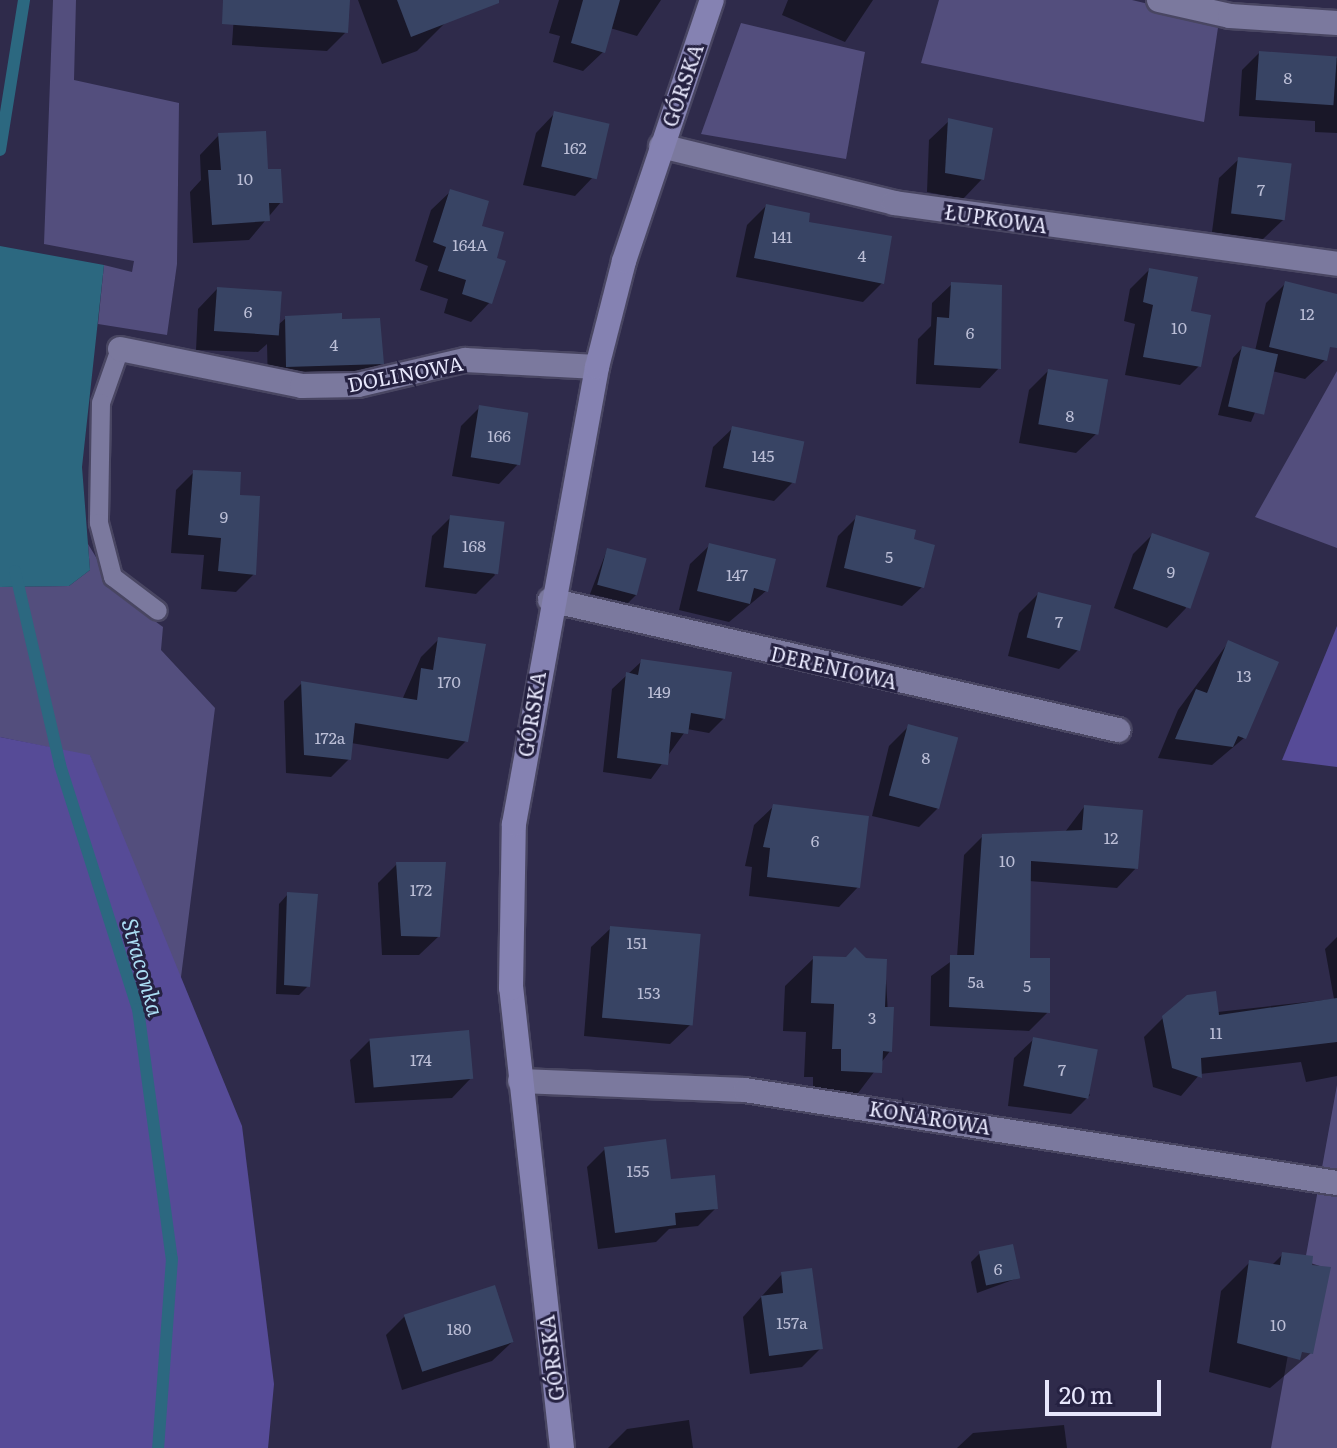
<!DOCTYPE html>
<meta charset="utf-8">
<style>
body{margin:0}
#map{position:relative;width:1337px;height:1448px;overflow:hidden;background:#2f2b4b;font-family:Literata,serif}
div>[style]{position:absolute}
.green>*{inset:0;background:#534e7d}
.forest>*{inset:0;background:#564b97}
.water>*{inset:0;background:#2c6880}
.shadow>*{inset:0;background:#0007}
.stream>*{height:12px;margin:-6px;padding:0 6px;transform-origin:6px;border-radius:6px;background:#2c6880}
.building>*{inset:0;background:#384464;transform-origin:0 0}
.roads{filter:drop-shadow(2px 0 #494662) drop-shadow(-2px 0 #494662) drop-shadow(0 2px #494662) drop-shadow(0 -2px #494662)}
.lane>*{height:18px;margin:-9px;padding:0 9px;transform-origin:9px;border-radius:9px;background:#7b799e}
.street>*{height:24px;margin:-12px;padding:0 12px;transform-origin:12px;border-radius:12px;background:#7b799e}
.secondary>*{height:24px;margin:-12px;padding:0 12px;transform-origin:12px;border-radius:12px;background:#8582b2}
span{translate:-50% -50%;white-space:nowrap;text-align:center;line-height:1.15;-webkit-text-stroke:6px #252141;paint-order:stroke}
.number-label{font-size:16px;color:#bbbed6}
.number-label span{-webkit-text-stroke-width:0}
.street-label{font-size:20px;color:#e7e7fc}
.water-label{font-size:22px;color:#abddf3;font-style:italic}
.scale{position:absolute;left:1045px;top:1380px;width:116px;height:36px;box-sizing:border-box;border:4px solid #e7e7fc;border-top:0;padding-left:10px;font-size:24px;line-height:28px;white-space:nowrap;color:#e7e7fc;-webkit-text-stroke:6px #252141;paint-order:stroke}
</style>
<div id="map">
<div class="green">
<i style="clip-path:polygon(53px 0,76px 0,74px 80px,179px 103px,177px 264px,167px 335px,98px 324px,104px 265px,132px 272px,134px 261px,44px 244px)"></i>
<i style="clip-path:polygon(939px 0,1132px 0,1219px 21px,1204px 122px,921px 63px)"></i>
<i style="clip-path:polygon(741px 23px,865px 52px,846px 159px,701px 134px)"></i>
<i style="clip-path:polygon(1337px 371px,1337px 548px,1255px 517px)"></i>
<i style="clip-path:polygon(88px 544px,119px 595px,163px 627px,161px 650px,215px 708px,180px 985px,90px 756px,0 737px,0 587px,69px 586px,90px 570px)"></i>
<i style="clip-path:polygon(1337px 1085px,1337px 1448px,1271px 1448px)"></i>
</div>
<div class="forest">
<i style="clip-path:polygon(1337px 626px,1337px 767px,1282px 760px)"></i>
<i style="clip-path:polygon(0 737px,90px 755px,242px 1126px,274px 1384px,268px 1448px,0 1448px)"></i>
</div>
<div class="water">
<i style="clip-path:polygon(0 246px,104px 265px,82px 467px,90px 570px,69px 586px,0 587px)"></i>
</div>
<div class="shadow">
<i style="clip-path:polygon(235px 0,348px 0,346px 32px,327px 51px,232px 45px)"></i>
<i style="clip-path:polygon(358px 0,468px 0,417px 51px,382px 64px)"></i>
<i style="clip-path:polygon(559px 0,661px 0,637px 36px,610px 28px,603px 52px,583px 71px,553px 62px,560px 36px,549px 33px)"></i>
<i style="clip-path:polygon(788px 0,873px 0,845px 42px,782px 15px)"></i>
<i style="clip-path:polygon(1259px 53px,1337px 58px,1337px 133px,1315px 132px,1315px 121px,1239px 116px,1242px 70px)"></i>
<i style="clip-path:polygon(555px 113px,594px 176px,575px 196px,523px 185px,536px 133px)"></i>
<i style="clip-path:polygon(949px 121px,982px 179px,963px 199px,927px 192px,929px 140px)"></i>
<i style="clip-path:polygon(219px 135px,281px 202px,249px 240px,193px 243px,190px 192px,201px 180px,200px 155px)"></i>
<i style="clip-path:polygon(1239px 159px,1283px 220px,1263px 239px,1212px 232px,1219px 178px)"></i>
<i style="clip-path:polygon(451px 191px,494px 259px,490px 302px,471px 322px,444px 313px,448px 299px,420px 290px,428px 266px,415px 261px,431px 210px)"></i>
<i style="clip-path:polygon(766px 206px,806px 223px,882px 283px,863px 302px,736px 277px,747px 225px)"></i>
<i style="clip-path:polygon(1149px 270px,1188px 313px,1199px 366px,1180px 385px,1125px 375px,1135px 324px,1124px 321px,1130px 289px)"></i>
<i style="clip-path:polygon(1286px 283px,1337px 296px,1325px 360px,1305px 379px,1272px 371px,1251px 422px,1218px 415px,1233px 358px,1242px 348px,1255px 351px,1266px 303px)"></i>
<i style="clip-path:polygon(952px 284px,999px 368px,980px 388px,916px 384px,918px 339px,931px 326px,932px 303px)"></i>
<i style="clip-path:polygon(217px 289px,278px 325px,286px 318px,382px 363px,362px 382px,268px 386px,267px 344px,258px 352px,196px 350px,198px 309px)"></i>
<i style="clip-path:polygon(1048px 371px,1096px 434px,1076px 453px,1019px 443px,1029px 390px)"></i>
<i style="clip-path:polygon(480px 407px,518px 464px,499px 484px,452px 476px,461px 426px)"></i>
<i style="clip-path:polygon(733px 428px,793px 482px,774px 501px,705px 487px,713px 447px)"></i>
<i style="clip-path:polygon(194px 472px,238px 496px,254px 574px,236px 592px,201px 589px,204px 555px,171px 553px,176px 490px)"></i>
<i style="clip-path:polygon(451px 517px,495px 575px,476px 594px,425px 587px,432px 536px)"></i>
<i style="clip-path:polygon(857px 517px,911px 540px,922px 587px,902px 606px,826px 587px,838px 536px)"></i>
<i style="clip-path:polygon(1152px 535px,1186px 608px,1167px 628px,1114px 608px,1133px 554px)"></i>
<i style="clip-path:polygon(710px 545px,766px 591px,729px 622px,679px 610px,690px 564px)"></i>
<i style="clip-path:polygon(607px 550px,637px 594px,628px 603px,590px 594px)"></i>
<i style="clip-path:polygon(1038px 594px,1078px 650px,1059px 669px,1008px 656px,1019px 613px)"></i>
<i style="clip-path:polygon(439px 639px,466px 741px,448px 759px,351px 743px,349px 759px,331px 777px,286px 773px,284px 701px,302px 683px,402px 700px,421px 657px)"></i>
<i style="clip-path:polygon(1228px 643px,1244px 738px,1212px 765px,1158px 758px,1178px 710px)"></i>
<i style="clip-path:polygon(642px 661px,724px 718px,709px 733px,687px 729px,651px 779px,603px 772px,612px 689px)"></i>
<i style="clip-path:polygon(908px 727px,938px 808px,919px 827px,872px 816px,889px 746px)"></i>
<i style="clip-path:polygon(774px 806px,858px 887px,839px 907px,749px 896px,752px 867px,745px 866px,754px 825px)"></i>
<i style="clip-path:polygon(1084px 807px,1136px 868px,1117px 888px,1029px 881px,1028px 960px,1048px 1012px,1029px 1031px,930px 1026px,931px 976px,957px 957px,964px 855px,983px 836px,1065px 832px)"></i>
<i style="clip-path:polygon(397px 864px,439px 936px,419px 955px,382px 955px,378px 883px)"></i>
<i style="clip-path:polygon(288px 894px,308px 986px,299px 995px,276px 994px,279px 904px)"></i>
<i style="clip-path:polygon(611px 928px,690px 1025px,670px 1044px,584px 1036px,591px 947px)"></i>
<i style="clip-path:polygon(1337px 937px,1337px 1076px,1306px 1082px,1301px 1062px,1200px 1074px,1181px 1096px,1153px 1087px,1144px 1037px,1163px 1018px,1334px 999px,1325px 949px)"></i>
<i style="clip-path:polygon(814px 958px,885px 961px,890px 1051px,852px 1101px,813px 1099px,813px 1077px,804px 1077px,806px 1032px,783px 1031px,785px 986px)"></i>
<i style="clip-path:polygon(1034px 1039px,1090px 1095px,1071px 1114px,1008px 1106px,1014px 1058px)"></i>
<i style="clip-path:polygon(370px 1040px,471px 1078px,452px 1098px,355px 1103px,350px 1060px)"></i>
<i style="clip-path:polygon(605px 1149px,669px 1181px,716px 1208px,698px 1226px,669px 1229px,656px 1242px,598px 1249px,587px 1167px)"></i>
<i style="clip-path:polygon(980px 1253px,1018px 1278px,977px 1293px,971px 1262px)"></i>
<i style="clip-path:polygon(1283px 1254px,1329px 1269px,1311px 1353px,1270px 1388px,1209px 1372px,1221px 1291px,1249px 1263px,1271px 1266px)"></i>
<i style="clip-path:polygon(782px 1274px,821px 1348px,802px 1367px,750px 1374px,743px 1317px)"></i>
<i style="clip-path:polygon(405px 1316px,512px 1342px,492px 1361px,402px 1390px,386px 1335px)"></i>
<i style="clip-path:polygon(689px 1420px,693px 1448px,608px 1448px,627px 1429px)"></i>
<i style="clip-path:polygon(1064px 1425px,1067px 1448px,957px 1448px,973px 1433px)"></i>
</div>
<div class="stream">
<i style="left:0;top:150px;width:152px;rotate:-80.9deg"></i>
<i style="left:15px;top:571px;width:199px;rotate:76.9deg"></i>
<i style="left:60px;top:765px;width:256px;rotate:72.3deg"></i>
<i style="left:138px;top:1009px;width:252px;rotate:82.3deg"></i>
<i style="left:172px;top:1259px;width:190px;rotate:94.2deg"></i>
</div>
<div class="building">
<i style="clip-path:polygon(223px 0,350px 0,348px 33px,222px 24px)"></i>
<i style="clip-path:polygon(397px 0,499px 0,499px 3px,411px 37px)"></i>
<i style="clip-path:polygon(583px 0,620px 0,605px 53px,571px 43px)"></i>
<i style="left:1259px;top:51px;width:78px;height:49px;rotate:4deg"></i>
<i style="left:554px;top:111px;width:57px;height:57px;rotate:13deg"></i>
<i style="clip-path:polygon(948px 118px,993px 128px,984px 180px,945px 173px)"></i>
<i style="clip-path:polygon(266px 131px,268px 169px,281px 169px,283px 203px,269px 203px,270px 221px,212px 225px,208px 170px,221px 170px,218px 133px)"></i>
<i style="left:1238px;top:157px;width:54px;height:57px;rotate:7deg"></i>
<i style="clip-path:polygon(450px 189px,489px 201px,482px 226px,504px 232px,497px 258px,506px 261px,492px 304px,462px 294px,466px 280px,438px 271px,446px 247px,433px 242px)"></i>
<i style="clip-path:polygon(766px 204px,810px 213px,809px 222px,892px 236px,884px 284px,754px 258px)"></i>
<i style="clip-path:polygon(1149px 268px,1198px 277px,1191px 311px,1211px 315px,1201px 367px,1143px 357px,1153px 305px,1143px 302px)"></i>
<i style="clip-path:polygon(1285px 281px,1337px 294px,1337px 348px,1330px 347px,1327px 361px,1269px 347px)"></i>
<i style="clip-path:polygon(951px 282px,1002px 285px,1001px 369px,934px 365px,937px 317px,949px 318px)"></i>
<i style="left:217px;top:287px;width:65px;height:44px;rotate:4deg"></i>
<i style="clip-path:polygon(342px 313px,342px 319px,380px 318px,384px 364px,286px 367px,285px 316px)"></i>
<i style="left:1242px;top:346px;width:37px;height:62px;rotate:13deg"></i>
<i style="left:1048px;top:369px;width:61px;height:56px;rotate:10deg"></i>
<i style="left:479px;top:405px;width:50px;height:53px;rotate:9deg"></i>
<i style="left:732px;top:426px;width:74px;height:43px;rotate:12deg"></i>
<i style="clip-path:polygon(193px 470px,241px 472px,240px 495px,260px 496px,256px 575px,218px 571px,221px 538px,188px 535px)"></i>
<i style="left:450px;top:515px;width:55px;height:53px;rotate:7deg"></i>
<i style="clip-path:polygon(856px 515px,916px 530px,914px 539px,935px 545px,924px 588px,844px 568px)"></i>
<i style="left:1152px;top:533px;width:61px;height:59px;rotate:19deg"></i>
<i style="clip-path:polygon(709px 543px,776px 559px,768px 592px,754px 588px,750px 604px,697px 591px)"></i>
<i style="left:607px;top:548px;width:41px;height:38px;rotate:15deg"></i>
<i style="left:1038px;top:592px;width:55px;height:47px;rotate:14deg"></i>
<i style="clip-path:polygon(438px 637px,486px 644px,468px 742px,355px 723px,351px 760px,304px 755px,301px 681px,417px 700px,421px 668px,433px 670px)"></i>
<i style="clip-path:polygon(1228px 640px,1279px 662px,1246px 739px,1238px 736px,1233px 747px,1175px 739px,1196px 689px,1207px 693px)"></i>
<i style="clip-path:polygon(641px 659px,732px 672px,725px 719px,691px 713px,688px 734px,671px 732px,668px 765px,617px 758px,626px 672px,638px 675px)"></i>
<i style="left:908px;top:724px;width:52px;height:74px;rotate:15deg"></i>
<i style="clip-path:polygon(773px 804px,869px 816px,860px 888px,767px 877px,770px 848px,763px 847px)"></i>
<i style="clip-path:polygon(1084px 805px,1143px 810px,1138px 869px,1031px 861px,1030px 958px,1050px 958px,1050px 1013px,949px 1007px,950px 955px,974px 955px,982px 834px,1082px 830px)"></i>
<i style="clip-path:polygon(396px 862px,446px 862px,440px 937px,401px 936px)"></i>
<i style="clip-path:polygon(287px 892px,318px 894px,310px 987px,284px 985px)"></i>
<i style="left:610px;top:926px;width:91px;height:92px;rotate:5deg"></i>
<i style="clip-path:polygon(855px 947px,866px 958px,887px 959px,885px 1007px,894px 1007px,892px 1052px,883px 1051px,882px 1073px,841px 1071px,841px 1049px,832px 1049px,834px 1004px,811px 1003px,813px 956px,846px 957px)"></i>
<i style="clip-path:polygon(1216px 991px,1219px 1015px,1337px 998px,1337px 1042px,1201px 1058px,1202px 1078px,1172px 1068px,1162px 1016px,1187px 995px)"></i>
<i style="left:469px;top:1030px;width:49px;height:100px;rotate:85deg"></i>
<i style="left:1033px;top:1037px;width:66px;height:50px;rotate:11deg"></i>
<i style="clip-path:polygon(666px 1139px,671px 1179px,715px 1175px,718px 1209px,675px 1213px,676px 1225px,615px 1233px,604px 1147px)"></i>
<i style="left:1013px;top:1244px;width:35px;height:35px;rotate:78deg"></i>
<i style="clip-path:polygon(1282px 1252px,1313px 1256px,1312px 1265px,1331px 1267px,1313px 1354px,1302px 1352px,1300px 1360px,1237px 1343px,1249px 1260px,1280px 1265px)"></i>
<i style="clip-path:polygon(812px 1268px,823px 1349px,769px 1356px,761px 1296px,783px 1293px,781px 1272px)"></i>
<i style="left:495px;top:1285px;width:60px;height:96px;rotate:72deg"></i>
</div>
<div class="roads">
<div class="lane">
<i style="left:120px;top:349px;width:57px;rotate:109.4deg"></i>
<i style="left:101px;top:403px;width:120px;rotate:91deg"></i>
<i style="left:99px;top:523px;width:56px;rotate:75.5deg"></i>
<i style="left:113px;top:577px;width:56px;rotate:37.1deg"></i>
</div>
<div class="street">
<i style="left:1159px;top:0;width:73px;rotate:12.7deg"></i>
<i style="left:1230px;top:16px;width:107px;rotate:3.7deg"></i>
<i style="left:661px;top:146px;width:240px;rotate:13.7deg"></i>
<i style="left:894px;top:203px;width:447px;rotate:7.8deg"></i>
<i style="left:120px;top:349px;width:186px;rotate:11.5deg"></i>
<i style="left:302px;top:386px;width:56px;rotate:-1deg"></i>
<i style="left:358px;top:385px;width:110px;rotate:-13.2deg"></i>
<i style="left:465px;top:360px;width:132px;rotate:3deg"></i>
<i style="left:550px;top:600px;width:583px;rotate:12.89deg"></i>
<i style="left:520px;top:1081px;width:225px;rotate:2.3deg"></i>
<i style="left:745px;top:1090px;width:599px;rotate:8.93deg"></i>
</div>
<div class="secondary">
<i style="left:562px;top:1448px;width:463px;rotate:-96.3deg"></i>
<i style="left:511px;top:988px;width:164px;rotate:-89deg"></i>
<i style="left:514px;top:824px;width:464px;rotate:-79.7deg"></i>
<i style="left:597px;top:367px;width:109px;rotate:-75.7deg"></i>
<i style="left:624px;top:261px;width:275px;rotate:-71.4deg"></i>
</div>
</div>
<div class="number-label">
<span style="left:1288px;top:77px">8</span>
<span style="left:575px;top:147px">162</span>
<span style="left:245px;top:178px">10</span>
<span style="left:1261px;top:189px">7</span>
<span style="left:782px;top:236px">141</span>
<span style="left:470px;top:244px">164A</span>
<span style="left:862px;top:255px">4</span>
<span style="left:248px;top:311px">6</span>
<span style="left:1307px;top:313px">12</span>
<span style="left:1179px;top:327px">10</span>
<span style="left:970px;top:332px">6</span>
<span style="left:334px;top:344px">4</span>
<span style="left:1070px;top:415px">8</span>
<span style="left:499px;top:435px">166</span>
<span style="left:763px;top:455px">145</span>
<span style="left:224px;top:516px">9</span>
<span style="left:474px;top:545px">168</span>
<span style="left:889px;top:556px">5</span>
<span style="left:1171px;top:571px">9</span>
<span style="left:737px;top:574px">147</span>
<span style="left:1059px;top:621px">7</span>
<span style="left:1244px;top:675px">13</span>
<span style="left:449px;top:681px">170</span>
<span style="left:659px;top:691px">149</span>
<span style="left:330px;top:737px">172a</span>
<span style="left:926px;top:757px">8</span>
<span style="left:1111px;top:837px">12</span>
<span style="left:815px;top:840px">6</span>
<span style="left:1007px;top:860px">10</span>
<span style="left:421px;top:889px">172</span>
<span style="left:637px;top:942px">151</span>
<span style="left:976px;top:981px">5a</span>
<span style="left:1027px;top:985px">5</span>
<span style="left:649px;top:992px">153</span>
<span style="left:872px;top:1017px">3</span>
<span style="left:1216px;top:1032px">11</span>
<span style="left:421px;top:1059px">174</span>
<span style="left:1062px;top:1069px">7</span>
<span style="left:638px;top:1170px">155</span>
<span style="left:998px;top:1268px">6</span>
<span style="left:792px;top:1322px">157a</span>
<span style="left:1278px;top:1324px">10</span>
<span style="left:459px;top:1328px">180</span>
</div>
<div class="street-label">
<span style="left:682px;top:85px;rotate:-71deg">GÓRSKA</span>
<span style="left:996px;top:218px;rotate:8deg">ŁUPKOWA</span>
<span style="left:405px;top:373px;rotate:-11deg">DOLINOWA</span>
<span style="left:834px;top:667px;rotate:13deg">DERENIOWA</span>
<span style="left:531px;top:714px;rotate:-81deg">GÓRSKA</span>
<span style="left:930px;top:1117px;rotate:9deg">KONAROWA</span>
<span style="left:551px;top:1358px;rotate:-97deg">GÓRSKA</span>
</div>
<div class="water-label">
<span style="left:144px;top:967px;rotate:74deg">Straconka</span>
</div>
<div class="scale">20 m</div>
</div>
